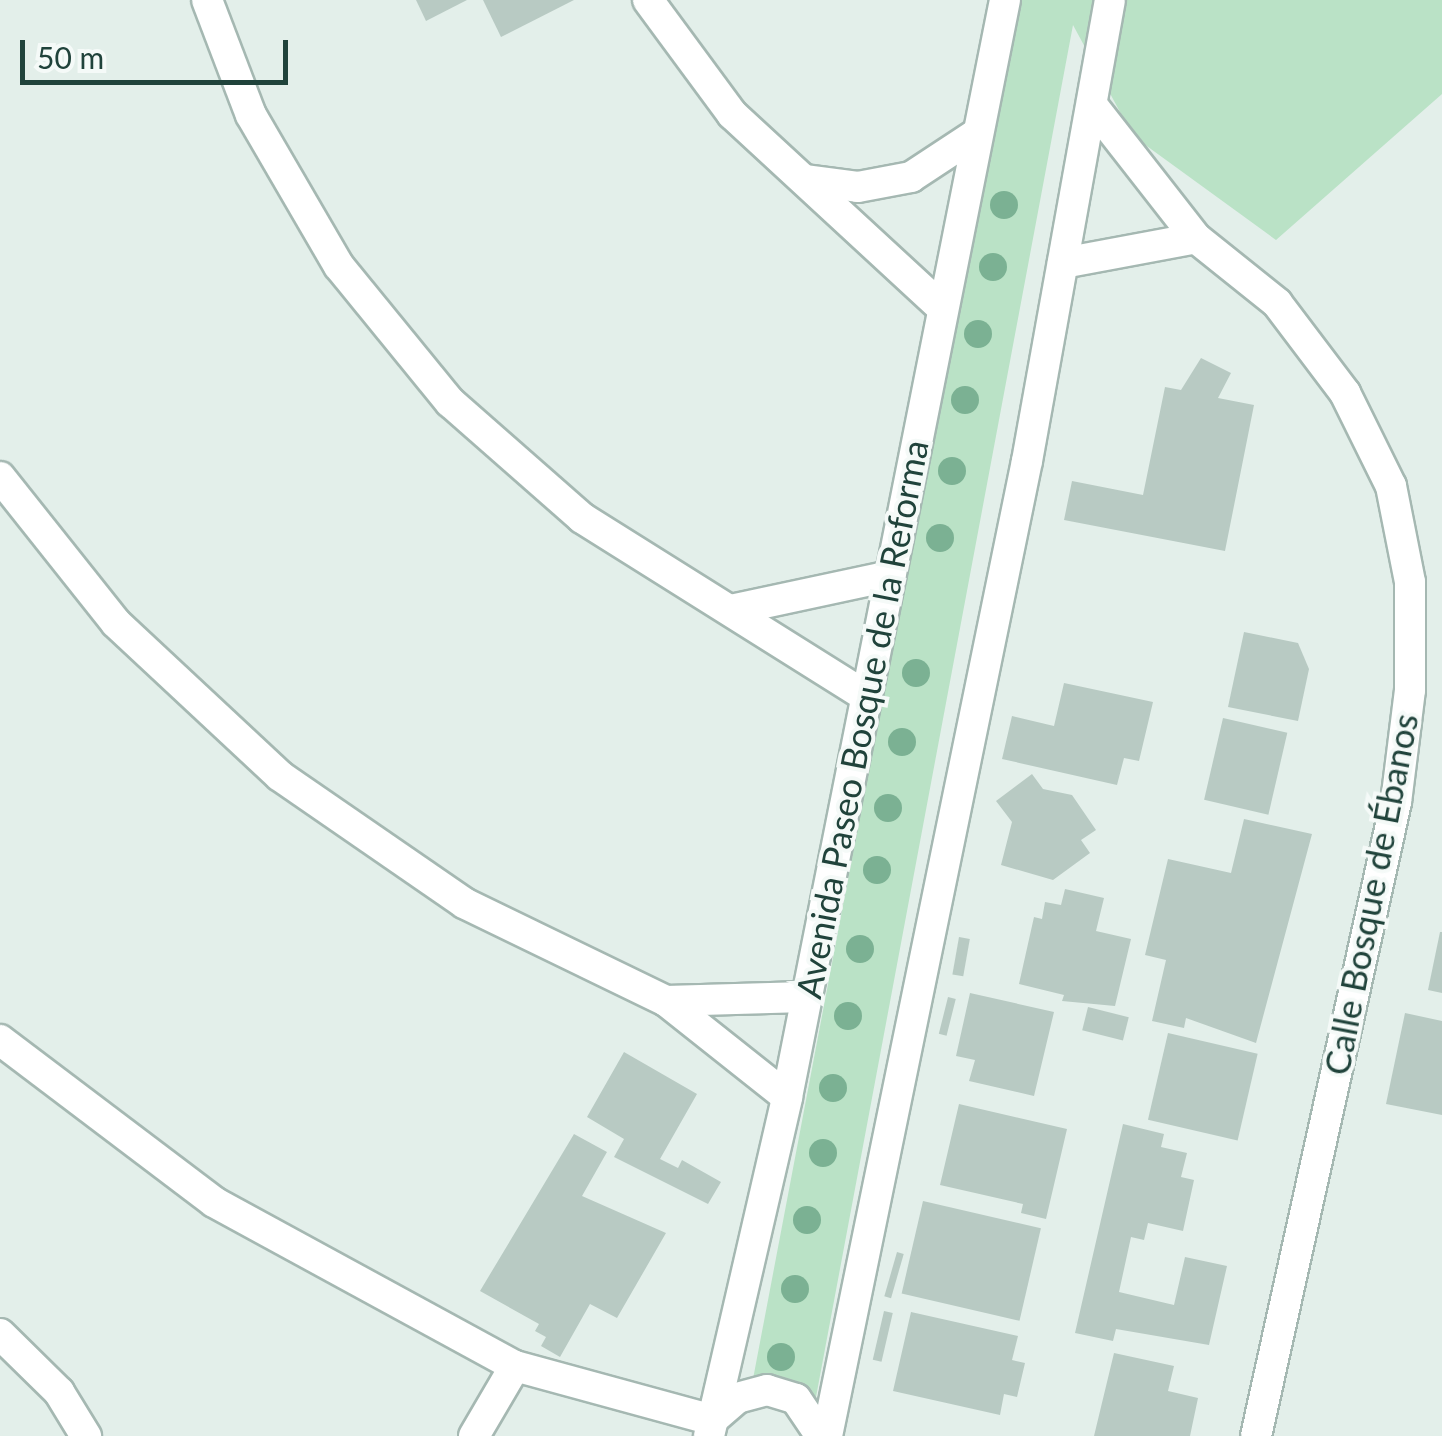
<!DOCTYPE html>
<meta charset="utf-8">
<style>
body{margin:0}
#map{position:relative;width:1442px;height:1436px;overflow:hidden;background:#e3efea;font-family:Lato,sans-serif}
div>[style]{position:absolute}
.green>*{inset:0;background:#bae2c6}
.building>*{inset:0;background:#b8cac3;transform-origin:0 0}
.roads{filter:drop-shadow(2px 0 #a5b8b2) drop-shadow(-2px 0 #a5b8b2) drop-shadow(0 2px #a5b8b2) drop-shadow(0 -2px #a5b8b2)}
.minor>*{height:30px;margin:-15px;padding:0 15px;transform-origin:15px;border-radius:15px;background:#fff}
.secondary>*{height:30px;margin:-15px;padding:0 15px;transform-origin:15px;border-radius:15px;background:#fff}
.trees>*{width:28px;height:28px;margin:-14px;border-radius:50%;background:#7bb193}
span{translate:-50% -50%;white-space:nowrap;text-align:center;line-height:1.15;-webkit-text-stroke:8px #f5faf8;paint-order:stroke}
.street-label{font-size:35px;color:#20433b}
.scale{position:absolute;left:20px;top:40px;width:268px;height:45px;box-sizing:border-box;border:5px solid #20433b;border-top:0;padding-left:12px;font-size:30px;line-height:35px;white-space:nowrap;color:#20433b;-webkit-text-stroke:8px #f5faf8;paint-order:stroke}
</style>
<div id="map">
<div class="green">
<i style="clip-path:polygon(1015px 0,1442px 0,1442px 94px,1276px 240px,1133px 136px,1073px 25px,816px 1397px,775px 1377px,753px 1379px)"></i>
</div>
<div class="building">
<i style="clip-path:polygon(416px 0,467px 0,426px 21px)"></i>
<i style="clip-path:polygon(483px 0,574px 0,501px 37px)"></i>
<i style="clip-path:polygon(1201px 358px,1231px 373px,1218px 398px,1254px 405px,1225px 551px,1064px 520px,1072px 481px,1143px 495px,1165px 387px,1181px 390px)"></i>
<i style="clip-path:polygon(1244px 632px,1298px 643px,1309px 669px,1298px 721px,1228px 707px)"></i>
<i style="clip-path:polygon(1064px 683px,1153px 702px,1139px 761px,1124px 758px,1117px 785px,1002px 759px,1012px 716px,1054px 726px)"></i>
<i style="left:1223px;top:718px;width:66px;height:84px;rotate:13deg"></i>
<i style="clip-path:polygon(1032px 774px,1043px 789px,1072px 795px,1096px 830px,1081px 840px,1090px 853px,1053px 880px,1001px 865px,1012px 822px,996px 801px)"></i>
<i style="clip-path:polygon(1244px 819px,1312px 834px,1256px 1043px,1186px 1018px,1184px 1028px,1152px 1021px,1166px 960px,1145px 955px,1168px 859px,1231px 873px)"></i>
<i style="clip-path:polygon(1065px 889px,1104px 898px,1096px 931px,1131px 939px,1115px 1006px,1062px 1001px,1064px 995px,1019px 984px,1034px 917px,1042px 919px,1045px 902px,1061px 905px)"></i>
<i style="clip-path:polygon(1440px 932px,1442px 932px,1442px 993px,1428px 990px)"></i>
<i style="left:959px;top:937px;width:11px;height:38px;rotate:10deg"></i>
<i style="clip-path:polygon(970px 993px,1054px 1012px,1034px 1096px,969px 1081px,975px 1060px,956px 1056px)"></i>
<i style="left:948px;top:997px;width:8px;height:38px;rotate:14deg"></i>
<i style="left:1088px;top:1007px;width:42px;height:24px;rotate:14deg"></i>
<i style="clip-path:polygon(1405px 1013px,1442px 1021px,1442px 1115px,1386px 1104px)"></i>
<i style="left:1168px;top:1033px;width:92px;height:89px;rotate:13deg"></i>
<i style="clip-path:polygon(624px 1052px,697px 1094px,660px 1159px,678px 1168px,682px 1160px,721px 1182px,708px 1204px,614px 1157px,624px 1139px,587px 1117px)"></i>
<i style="clip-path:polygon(959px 1104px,1067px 1129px,1046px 1219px,1021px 1213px,1023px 1204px,940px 1185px)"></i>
<i style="clip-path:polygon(1123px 1124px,1164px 1134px,1161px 1147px,1187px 1153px,1181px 1177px,1194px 1180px,1183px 1231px,1148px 1223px,1144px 1240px,1131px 1237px,1119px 1292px,1174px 1305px,1185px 1257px,1227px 1266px,1209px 1345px,1116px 1329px,1113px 1341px,1075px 1333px)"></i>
<i style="clip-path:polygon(574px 1134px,607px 1152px,582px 1196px,666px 1233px,617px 1318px,590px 1304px,560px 1357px,541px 1346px,546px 1337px,535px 1331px,539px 1324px,480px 1291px)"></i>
<i style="left:923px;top:1201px;width:121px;height:95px;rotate:13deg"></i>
<i style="left:897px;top:1252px;width:7px;height:46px;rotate:16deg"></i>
<i style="left:884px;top:1311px;width:9px;height:50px;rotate:13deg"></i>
<i style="clip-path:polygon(911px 1312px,1018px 1336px,1012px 1360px,1025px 1363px,1017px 1397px,1004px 1394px,1000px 1415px,893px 1391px)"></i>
<i style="clip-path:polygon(1114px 1353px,1174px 1366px,1168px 1391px,1198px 1398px,1190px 1436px,1094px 1436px)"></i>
</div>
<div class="roads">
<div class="minor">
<i style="left:207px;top:0;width:123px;rotate:69.1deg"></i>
<i style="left:251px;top:115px;width:175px;rotate:59.8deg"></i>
<i style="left:339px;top:266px;width:176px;rotate:50.8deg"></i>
<i style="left:450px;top:402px;width:176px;rotate:41.3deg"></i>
<i style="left:582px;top:518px;width:333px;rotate:32.1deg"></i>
<i style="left:648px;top:0;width:142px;rotate:53.6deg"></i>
<i style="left:732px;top:114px;width:287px;rotate:42.7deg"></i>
<i style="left:1096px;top:110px;width:162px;rotate:52deg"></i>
<i style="left:1196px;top:238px;width:104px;rotate:38.7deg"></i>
<i style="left:1277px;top:303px;width:113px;rotate:52.9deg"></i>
<i style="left:1345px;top:393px;width:104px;rotate:63.7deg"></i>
<i style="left:1391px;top:486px;width:98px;rotate:78.8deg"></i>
<i style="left:1410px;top:582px;width:108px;rotate:90deg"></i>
<i style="left:1410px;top:690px;width:113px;rotate:97.1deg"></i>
<i style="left:1396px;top:802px;width:649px;rotate:102.45deg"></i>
<i style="left:806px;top:180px;width:52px;rotate:7.7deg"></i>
<i style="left:858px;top:187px;width:54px;rotate:-10.7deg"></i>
<i style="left:911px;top:177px;width:80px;rotate:-33.3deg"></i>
<i style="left:1063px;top:263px;width:135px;rotate:-10.6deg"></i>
<i style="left:0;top:477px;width:186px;rotate:51.5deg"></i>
<i style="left:116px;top:623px;width:224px;rotate:43deg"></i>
<i style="left:280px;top:776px;width:224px;rotate:34.6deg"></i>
<i style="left:464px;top:903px;width:225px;rotate:25.9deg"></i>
<i style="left:666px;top:1001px;width:154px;rotate:38.4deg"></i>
<i style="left:731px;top:610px;width:163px;rotate:-12.1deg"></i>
<i style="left:666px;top:1001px;width:139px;rotate:-1.6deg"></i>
<i style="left:0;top:1040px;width:268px;rotate:37.1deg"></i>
<i style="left:214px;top:1202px;width:343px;rotate:28.6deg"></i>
<i style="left:515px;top:1366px;width:204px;rotate:15.3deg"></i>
<i style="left:0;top:1334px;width:83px;rotate:44.5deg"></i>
<i style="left:59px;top:1392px;width:52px;rotate:58.5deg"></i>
<i style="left:474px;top:1436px;width:81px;rotate:-59.6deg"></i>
</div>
<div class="secondary">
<i style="left:712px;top:1420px;width:33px;rotate:-41deg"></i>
<i style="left:737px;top:1398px;width:31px;rotate:-15deg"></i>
<i style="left:767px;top:1390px;width:30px;rotate:17deg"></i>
<i style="left:796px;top:1399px;width:45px;rotate:56deg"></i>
<i style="left:709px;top:1436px;width:348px;rotate:-77deg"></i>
<i style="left:787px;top:1097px;width:1118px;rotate:-78.76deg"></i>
<i style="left:827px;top:1436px;width:995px;rotate:-78.41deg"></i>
<i style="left:1027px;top:461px;width:468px;rotate:-79.8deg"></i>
</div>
</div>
<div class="trees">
<i style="left:1004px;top:205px"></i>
<i style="left:993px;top:267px"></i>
<i style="left:978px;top:334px"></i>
<i style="left:965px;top:400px"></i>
<i style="left:952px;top:471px"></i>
<i style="left:940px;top:538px"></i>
<i style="left:916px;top:673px"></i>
<i style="left:902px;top:742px"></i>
<i style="left:888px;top:808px"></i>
<i style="left:877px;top:870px"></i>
<i style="left:860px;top:949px"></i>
<i style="left:848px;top:1016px"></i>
<i style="left:833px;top:1088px"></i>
<i style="left:823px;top:1153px"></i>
<i style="left:807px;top:1220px"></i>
<i style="left:795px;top:1289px"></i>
<i style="left:781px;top:1357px"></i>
</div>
<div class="street-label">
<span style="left:861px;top:719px;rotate:-79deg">Avenida Paseo Bosque de la Reforma</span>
<span style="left:1370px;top:894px;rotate:-79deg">Calle Bosque de Ébanos</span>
</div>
<div class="scale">50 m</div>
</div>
